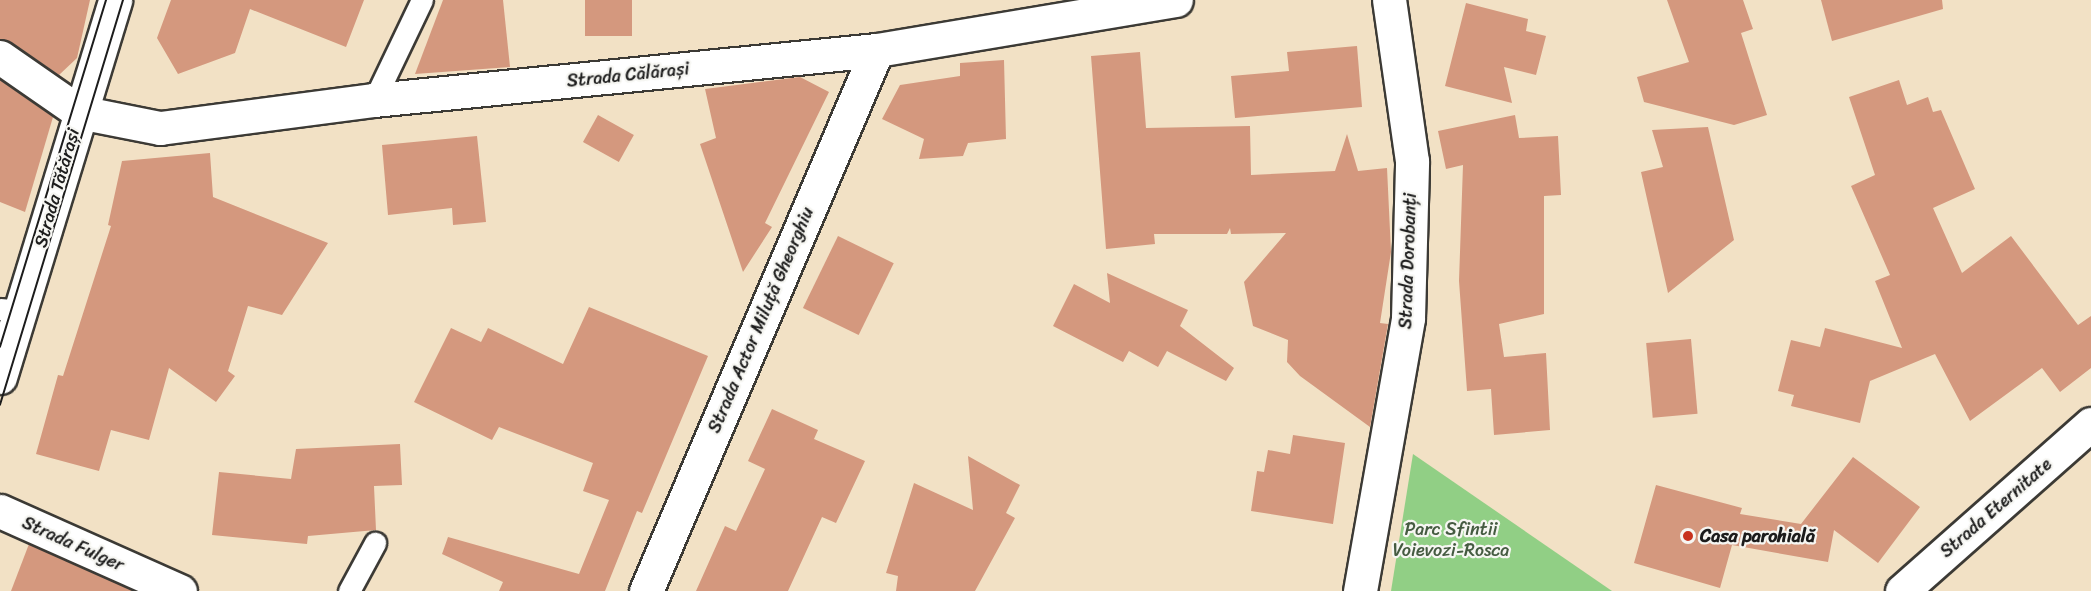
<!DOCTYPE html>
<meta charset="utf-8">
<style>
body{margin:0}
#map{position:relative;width:2091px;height:591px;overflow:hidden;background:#f2e1c5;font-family:Sriracha,sans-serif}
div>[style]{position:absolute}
.green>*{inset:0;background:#91cf85}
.building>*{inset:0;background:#d4987e;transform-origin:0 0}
.roads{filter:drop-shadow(2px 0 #3c3a35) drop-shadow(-2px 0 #3c3a35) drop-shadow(0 2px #3c3a35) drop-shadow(0 -2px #3c3a35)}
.service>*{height:21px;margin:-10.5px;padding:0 10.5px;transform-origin:10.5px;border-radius:10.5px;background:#fff}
.minor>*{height:33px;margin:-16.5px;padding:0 16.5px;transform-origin:16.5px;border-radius:16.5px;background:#fff}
.tertiary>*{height:33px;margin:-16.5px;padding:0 16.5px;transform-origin:16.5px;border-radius:16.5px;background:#fff}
.tram>*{height:1.5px;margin:-0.75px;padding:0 0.75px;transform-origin:0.75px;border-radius:0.75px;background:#1c1c1c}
.dots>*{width:16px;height:16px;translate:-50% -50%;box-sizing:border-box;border:3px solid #f6f6f2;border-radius:50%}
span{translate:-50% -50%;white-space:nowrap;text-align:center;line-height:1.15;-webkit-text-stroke:4.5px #f6f6f2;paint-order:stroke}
.street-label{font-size:18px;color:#1c1c1c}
.park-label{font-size:18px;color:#455b41}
.poi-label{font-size:18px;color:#1c1c1c;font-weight:700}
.left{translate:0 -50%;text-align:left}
</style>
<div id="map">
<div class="green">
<i style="clip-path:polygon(1413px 454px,1612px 591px,1391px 591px)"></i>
</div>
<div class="building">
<i style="clip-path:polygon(0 0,90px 0,77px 58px,59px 75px,11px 42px,0 39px)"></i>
<i style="clip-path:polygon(171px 0,364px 0,346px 47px,250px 9px,235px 53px,178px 74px,157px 38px)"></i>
<i style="clip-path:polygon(443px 0,503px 0,510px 67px,415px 74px)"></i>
<i style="left:585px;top:0;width:47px;height:36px"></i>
<i style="clip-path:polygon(1667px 0,1743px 0,1753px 29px,1741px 33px,1767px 115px,1734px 125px,1644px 102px,1637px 77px,1689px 62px)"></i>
<i style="clip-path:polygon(1821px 0,1942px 0,1943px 9px,1832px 41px)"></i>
<i style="clip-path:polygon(1466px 3px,1528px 19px,1526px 31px,1546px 36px,1536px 75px,1504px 67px,1512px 103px,1445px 86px)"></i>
<i style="clip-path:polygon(1357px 46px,1362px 107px,1235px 118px,1231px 76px,1289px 71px,1287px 52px)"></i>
<i style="clip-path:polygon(1140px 52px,1146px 128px,1250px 126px,1251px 175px,1335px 171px,1347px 134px,1358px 171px,1387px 168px,1391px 252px,1380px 323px,1388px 324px,1370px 427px,1300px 376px,1287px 362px,1288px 340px,1253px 326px,1244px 282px,1286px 233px,1231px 234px,1230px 228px,1227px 234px,1154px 234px,1155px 244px,1106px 249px,1091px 56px)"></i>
<i style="clip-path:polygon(1004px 60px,1006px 139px,968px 143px,963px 156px,919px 159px,924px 139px,882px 119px,900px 85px,960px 76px,960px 63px)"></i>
<i style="clip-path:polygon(800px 77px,829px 92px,765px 223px,772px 227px,743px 272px,700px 144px,716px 138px,705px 89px)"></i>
<i style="clip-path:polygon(0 80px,53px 117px,25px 212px,0 202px)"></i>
<i style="clip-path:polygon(1899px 80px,1907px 105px,1928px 97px,1933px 112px,1941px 110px,1975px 189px,1933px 208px,1962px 273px,2011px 236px,2078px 325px,2091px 316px,2091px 368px,2060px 392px,2042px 368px,1970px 421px,1935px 354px,1870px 381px,1860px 423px,1791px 406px,1794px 395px,1778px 391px,1791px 340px,1820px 347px,1825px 328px,1902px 348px,1875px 281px,1890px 275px,1851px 186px,1875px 175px,1849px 97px)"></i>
<i style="left:598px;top:115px;width:41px;height:31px;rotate:29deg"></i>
<i style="clip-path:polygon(1515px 115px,1519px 138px,1558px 136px,1561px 195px,1544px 196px,1544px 314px,1499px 324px,1504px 357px,1546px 353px,1550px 430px,1494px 435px,1491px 389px,1467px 391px,1459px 281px,1463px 165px,1446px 169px,1438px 131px)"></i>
<i style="clip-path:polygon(1708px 127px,1734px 240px,1668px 293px,1641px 172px,1663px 167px,1652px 130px)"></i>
<i style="clip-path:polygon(477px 136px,486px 222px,453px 225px,452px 208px,388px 215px,382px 145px)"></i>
<i style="clip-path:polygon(210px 153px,213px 197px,328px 243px,282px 315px,248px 306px,228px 371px,235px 376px,216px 402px,169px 368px,149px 440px,111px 430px,99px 471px,36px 454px,58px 375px,63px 376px,111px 226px,108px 225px,122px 161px)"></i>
<i style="left:838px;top:236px;width:62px;height:80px;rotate:26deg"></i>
<i style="clip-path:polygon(1107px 273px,1188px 310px,1180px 326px,1234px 368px,1226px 381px,1167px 351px,1158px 367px,1129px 351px,1123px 362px,1053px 326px,1074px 284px,1110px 303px)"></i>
<i style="clip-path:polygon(589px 307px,708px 356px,642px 513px,637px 511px,605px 591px,499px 591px,503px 582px,442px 554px,448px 537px,579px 574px,609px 500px,583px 491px,593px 463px,499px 427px,492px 440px,414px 402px,451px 328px,481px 342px,488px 328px,563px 364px)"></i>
<i style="left:1691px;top:339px;width:75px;height:45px;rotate:85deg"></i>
<i style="clip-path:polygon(772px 409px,818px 430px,814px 439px,865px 461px,836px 523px,822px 517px,788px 591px,696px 591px,725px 526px,736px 531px,765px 469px,748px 461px)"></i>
<i style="clip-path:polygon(1293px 435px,1345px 443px,1333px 524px,1251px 511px,1257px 471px,1264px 472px,1268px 450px,1290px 454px)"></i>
<i style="clip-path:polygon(400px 444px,402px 485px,374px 486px,376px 530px,308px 536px,307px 544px,212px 535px,219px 472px,291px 479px,296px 449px)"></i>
<i style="clip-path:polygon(968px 456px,1020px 485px,1006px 513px,1015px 518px,975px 591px,896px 591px,898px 576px,886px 573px,914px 483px,973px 510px)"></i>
<i style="clip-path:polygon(1853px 457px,1920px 507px,1878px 563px,1834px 530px,1828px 562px,1732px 545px,1720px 588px,1634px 563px,1656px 485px,1742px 508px,1740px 514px,1801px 524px)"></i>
<i style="clip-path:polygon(29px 544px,134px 591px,11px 591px)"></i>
</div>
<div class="roads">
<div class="service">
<i style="left:374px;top:100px;width:111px;rotate:-64.4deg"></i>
<i style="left:0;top:309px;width:21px;rotate:5deg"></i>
<i style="left:349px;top:591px;width:55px;rotate:-61.6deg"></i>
</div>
<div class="minor">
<i style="left:0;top:57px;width:96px;rotate:34.8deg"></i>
<i style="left:79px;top:112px;width:83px;rotate:11.2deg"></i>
<i style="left:160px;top:128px;width:216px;rotate:-7.5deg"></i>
<i style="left:374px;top:100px;width:505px;rotate:-5.68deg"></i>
<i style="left:877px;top:50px;width:303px;rotate:-9.5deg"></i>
<i style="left:0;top:511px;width:197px;rotate:24deg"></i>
<i style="left:646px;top:591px;width:588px;rotate:-66.88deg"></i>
<i style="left:1360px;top:591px;width:277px;rotate:-80deg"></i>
<i style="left:1408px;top:318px;width:157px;rotate:-88.5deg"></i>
<i style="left:1412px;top:161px;width:163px;rotate:-98.1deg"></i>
</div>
<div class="tertiary">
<i style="left:0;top:377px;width:394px;rotate:-73deg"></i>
<i style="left:1902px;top:591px;width:252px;rotate:-41.5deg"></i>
</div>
</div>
<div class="tram">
<i style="left:0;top:347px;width:363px;rotate:-73deg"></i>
<i style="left:0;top:405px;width:423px;rotate:-73.1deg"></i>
</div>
<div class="dots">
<i style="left:1688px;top:536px;background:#c8321e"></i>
</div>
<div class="street-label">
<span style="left:628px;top:75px;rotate:-6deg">Strada Călărași</span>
<span style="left:57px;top:188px;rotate:-74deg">Strada Tătărași</span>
<span style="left:1408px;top:261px;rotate:-88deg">Strada Dorobanți</span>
<span style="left:761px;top:320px;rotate:-67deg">Strada Actor Miluță Gheorghiu</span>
<span style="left:1996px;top:508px;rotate:-41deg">Strada Eternitate</span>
<span style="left:73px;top:544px;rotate:24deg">Strada Fulger</span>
</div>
<div class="park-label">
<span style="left:1451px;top:540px">Parc Sfintii<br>Voievozi-Rosca</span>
</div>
<div class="poi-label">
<span class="left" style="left:1700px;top:536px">Casa parohială</span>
</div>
</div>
